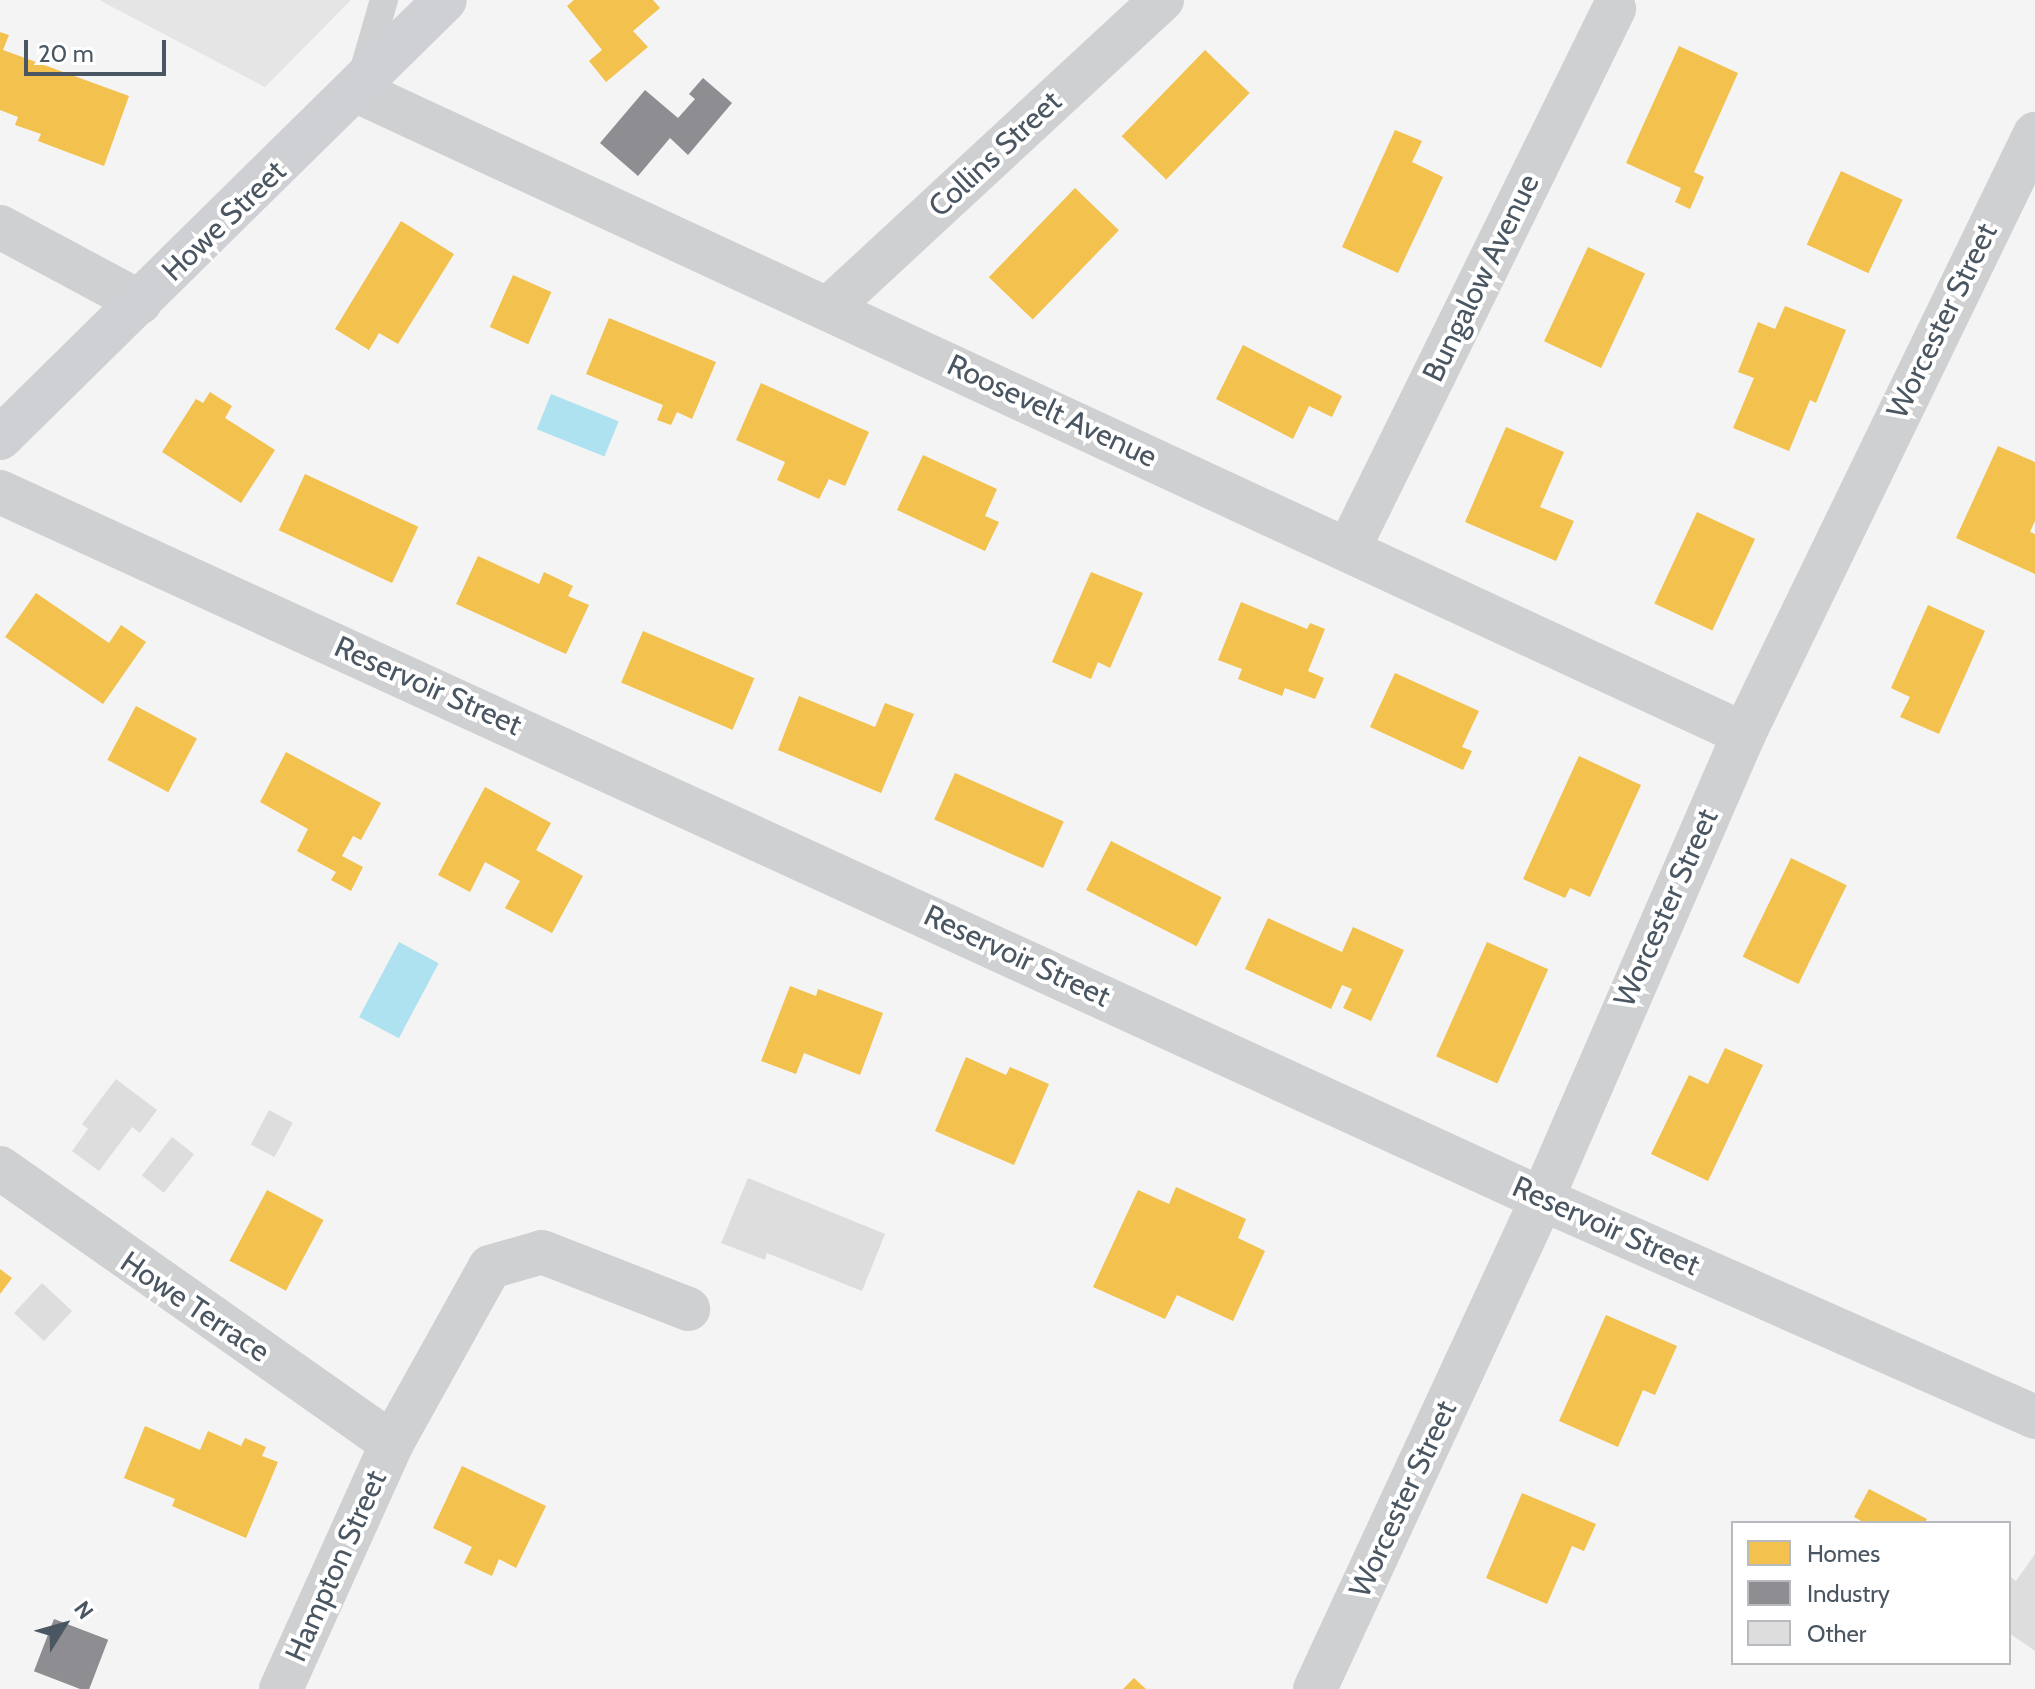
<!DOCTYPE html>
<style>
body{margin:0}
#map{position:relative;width:2035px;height:1689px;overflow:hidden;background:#f4f4f4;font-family:Cabin,sans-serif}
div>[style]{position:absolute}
.education>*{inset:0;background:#e6e5e6}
.water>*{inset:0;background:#aee2f0;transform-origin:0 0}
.homes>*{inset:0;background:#f2c14e;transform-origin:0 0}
.industry>*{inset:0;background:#8d8d92;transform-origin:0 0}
.building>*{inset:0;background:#ddddde;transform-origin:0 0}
.lane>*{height:28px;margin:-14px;padding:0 14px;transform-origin:14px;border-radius:14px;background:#ced0d2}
.street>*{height:44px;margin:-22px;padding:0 22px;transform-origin:22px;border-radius:22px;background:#ced0d2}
.secondary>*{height:44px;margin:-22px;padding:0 22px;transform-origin:22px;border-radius:22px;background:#ced0d4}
span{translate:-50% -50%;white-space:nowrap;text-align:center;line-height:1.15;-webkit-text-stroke:8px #fff;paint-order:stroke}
.street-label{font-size:30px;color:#4a5661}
.legend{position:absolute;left:1731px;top:1521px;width:280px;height:144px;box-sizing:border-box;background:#fff;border:2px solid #b7bbc0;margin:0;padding:10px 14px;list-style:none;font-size:24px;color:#4a5661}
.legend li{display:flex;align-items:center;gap:16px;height:40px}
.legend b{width:40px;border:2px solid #b7bbc0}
.north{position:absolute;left:24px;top:1585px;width:80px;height:80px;-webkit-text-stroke:6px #fff;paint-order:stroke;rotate:53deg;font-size:22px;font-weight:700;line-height:32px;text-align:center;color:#4a5661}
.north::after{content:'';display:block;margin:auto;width:28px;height:36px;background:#4a5661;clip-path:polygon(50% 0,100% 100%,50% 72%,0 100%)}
.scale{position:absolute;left:24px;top:40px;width:142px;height:36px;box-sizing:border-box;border:4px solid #4a5661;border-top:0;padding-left:10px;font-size:24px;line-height:28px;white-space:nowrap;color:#4a5661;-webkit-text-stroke:6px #fff;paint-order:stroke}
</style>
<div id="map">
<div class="education">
<i style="clip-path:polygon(99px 0,351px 0,265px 87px)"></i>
</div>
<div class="water">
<i style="left:551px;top:394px;width:73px;height:38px;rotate:22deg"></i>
<i style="left:399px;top:942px;width:45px;height:85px;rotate:28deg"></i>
</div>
<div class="homes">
<i style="clip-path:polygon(574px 0,653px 0,660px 8px,633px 31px,648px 47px,606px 82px,589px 61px,602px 50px,567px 6px)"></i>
<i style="clip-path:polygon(0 32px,9px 35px,3px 50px,129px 96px,104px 166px,38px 141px,41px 134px,15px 125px,18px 117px,0 110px)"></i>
<i style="clip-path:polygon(1679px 46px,1738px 73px,1694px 172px,1704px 177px,1690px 209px,1675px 202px,1681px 188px,1626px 163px)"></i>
<i style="left:1205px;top:50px;width:62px;height:120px;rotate:44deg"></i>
<i style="clip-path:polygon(1395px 130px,1422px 141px,1412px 162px,1443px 177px,1398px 273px,1342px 247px)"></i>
<i style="left:1841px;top:171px;width:68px;height:81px;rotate:25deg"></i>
<i style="left:1075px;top:188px;width:61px;height:124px;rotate:44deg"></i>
<i style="clip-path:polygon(401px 221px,454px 254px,398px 344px,379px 333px,369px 350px,335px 329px)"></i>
<i style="left:1588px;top:247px;width:63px;height:104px;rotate:25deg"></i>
<i style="left:513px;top:275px;width:42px;height:57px;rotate:24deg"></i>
<i style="clip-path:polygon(1785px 306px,1846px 330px,1816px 403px,1810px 400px,1789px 451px,1733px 428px,1754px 378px,1738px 372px,1758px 322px,1775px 329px)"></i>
<i style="clip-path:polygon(609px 318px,716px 362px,692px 419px,677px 412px,671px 425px,657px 420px,663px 405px,586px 374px)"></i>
<i style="clip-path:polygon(1243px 345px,1342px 396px,1332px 417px,1309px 406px,1293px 439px,1216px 399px)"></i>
<i style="clip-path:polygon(761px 383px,869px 432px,845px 486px,829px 479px,819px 499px,777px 480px,785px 462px,736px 440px)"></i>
<i style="clip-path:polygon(210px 392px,232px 406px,225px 418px,275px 450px,241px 503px,162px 452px,196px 399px,203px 403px)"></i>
<i style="clip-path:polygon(1506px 427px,1564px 452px,1540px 507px,1574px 521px,1556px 561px,1465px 522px)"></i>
<i style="clip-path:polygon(1998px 446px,2035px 462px,2035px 521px,2030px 532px,2035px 534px,2035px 574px,1956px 538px)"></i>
<i style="clip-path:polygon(923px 455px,997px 489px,985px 516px,999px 522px,985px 551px,897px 510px)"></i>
<i style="left:305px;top:474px;width:125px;height:62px;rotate:25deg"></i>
<i style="left:1697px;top:512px;width:64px;height:101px;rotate:25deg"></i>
<i style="clip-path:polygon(478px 556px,539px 584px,544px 572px,573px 586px,568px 596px,589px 605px,566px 654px,456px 604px)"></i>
<i style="clip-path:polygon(1091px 572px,1143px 593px,1110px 668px,1098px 662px,1091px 679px,1052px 662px)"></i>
<i style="clip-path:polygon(36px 593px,109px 643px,121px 625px,146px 642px,103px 704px,5px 637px)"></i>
<i style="clip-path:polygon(1241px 602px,1307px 629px,1310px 623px,1325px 629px,1308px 671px,1324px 678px,1315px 699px,1285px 688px,1282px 696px,1238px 679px,1242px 669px,1218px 660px)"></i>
<i style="clip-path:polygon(1928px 605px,1985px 631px,1939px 734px,1900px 717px,1910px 697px,1891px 688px)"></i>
<i style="left:643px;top:631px;width:121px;height:56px;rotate:23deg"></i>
<i style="clip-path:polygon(1395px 673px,1479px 711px,1462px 747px,1472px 751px,1463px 770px,1370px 727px)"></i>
<i style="clip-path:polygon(799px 696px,875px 727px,885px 703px,914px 714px,881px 793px,778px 750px)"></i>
<i style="left:136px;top:706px;width:69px;height:61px;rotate:28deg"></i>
<i style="clip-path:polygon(286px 752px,381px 803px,361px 840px,353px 836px,342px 856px,363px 867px,351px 891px,331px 880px,336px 872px,297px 851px,308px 829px,260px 802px)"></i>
<i style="clip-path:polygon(1579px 756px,1641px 785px,1590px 897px,1570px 888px,1565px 898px,1523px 879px)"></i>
<i style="left:955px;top:773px;width:119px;height:51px;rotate:24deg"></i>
<i style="clip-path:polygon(485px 787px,551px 823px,536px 850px,583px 876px,552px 933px,505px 908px,520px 881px,485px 862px,470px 892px,438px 875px)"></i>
<i style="left:1111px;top:841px;width:124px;height:55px;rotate:27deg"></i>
<i style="left:1791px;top:858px;width:62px;height:110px;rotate:26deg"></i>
<i style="clip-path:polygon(1268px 918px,1342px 952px,1353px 927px,1404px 950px,1371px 1021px,1343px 1008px,1352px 989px,1342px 985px,1331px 1009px,1245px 969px)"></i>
<i style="left:1487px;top:942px;width:67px;height:125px;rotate:24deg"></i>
<i style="clip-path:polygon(790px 986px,816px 996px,818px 989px,883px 1013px,860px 1075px,804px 1053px,796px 1074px,761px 1061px)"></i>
<i style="clip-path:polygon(1725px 1048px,1763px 1065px,1708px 1181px,1651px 1154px,1689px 1075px,1708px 1084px)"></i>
<i style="clip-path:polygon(966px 1057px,1006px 1075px,1010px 1067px,1049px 1084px,1014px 1165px,935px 1131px)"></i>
<i style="clip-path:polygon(1176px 1187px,1246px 1219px,1238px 1238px,1265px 1251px,1233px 1321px,1177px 1295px,1165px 1319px,1093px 1287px,1138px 1190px,1169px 1204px)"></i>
<i style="left:267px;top:1190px;width:64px;height:80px;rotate:28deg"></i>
<i style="clip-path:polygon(0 1269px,12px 1278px,0 1294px)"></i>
<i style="clip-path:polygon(1606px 1315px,1677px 1346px,1655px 1395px,1643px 1390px,1618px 1447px,1559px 1421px)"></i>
<i style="clip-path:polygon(145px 1426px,200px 1450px,208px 1431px,241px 1446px,245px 1438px,266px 1447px,262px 1456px,278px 1462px,246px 1538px,172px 1506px,175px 1499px,124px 1478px)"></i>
<i style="clip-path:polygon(462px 1466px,546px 1506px,516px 1568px,499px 1559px,492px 1576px,464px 1563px,472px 1547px,433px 1528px)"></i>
<i style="clip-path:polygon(1869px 1489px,1927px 1519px,1925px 1523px,1865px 1523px,1854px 1517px)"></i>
<i style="clip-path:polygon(1522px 1493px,1596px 1524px,1584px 1551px,1572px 1546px,1547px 1604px,1486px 1578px)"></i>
<i style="clip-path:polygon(1134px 1678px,1146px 1689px,1123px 1689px)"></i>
</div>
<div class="industry">
<i style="clip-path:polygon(703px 78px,732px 103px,688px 155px,670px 138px,638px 176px,600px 143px,645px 90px,678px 118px,695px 99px,689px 94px)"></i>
<i style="left:54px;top:1619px;width:58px;height:56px;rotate:21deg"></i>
</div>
<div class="building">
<i style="clip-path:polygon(116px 1079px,157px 1110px,140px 1133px,132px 1127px,99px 1171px,72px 1151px,88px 1129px,82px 1124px)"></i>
<i style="left:269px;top:1110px;width:27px;height:39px;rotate:28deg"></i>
<i style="left:172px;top:1137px;width:28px;height:49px;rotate:38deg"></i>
<i style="clip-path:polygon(748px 1178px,885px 1234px,862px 1291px,767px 1253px,765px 1260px,721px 1243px)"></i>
<i style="left:42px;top:1283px;width:41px;height:41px;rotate:43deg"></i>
<i style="clip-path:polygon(2035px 1554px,2035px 1651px,2009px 1633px,2009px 1576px,2016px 1581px)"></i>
</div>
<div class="lane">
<i style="left:362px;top:76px;width:79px;rotate:-73.9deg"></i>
</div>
<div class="street">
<i style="left:357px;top:91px;width:1529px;rotate:24.87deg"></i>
<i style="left:0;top:227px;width:159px;rotate:28.2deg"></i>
<i style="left:829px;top:308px;width:454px;rotate:-42.8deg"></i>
<i style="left:0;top:492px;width:1696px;rotate:24.63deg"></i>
<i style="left:1542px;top:1199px;width:539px;rotate:23.85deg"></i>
<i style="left:1349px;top:548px;width:601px;rotate:-63.82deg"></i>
<i style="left:0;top:1168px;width:479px;rotate:35.1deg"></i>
<i style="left:281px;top:1689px;width:270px;rotate:-65.7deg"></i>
<i style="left:392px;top:1443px;width:201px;rotate:-60.9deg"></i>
<i style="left:490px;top:1267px;width:54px;rotate:-16.1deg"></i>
<i style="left:542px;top:1252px;width:157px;rotate:21.3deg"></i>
<i style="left:1315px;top:1689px;width:540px;rotate:-65.14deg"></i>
<i style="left:1542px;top:1199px;width:507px;rotate:-66.52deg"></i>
<i style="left:1744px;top:734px;width:667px;rotate:-64.13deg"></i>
</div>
<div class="secondary">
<i style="left:0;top:438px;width:624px;rotate:-44.55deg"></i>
</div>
<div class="street-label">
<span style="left:995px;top:154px;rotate:-43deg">Collins Street</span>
<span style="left:224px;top:221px;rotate:-44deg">Howe Street</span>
<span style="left:1481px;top:278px;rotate:-64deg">Bungalow Avenue</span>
<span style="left:1942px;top:321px;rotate:-64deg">Worcester Street</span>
<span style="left:1052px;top:411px;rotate:25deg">Roosevelt Avenue</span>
<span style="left:428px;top:686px;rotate:24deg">Reservoir Street</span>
<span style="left:1666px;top:908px;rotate:-66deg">Worcester Street</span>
<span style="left:1017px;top:956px;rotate:25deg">Reservoir Street</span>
<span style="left:1606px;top:1226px;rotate:24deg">Reservoir Street</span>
<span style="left:195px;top:1307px;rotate:34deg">Howe Terrace</span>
<span style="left:1403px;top:1499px;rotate:-65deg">Worcester Street</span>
<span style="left:336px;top:1566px;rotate:-66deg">Hampton Street</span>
</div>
<ul class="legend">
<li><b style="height:22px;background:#f2c14e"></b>Homes</li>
<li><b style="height:22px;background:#8d8d92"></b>Industry</li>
<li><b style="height:22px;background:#ddddde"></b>Other</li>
</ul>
<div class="north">N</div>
<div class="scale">20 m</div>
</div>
